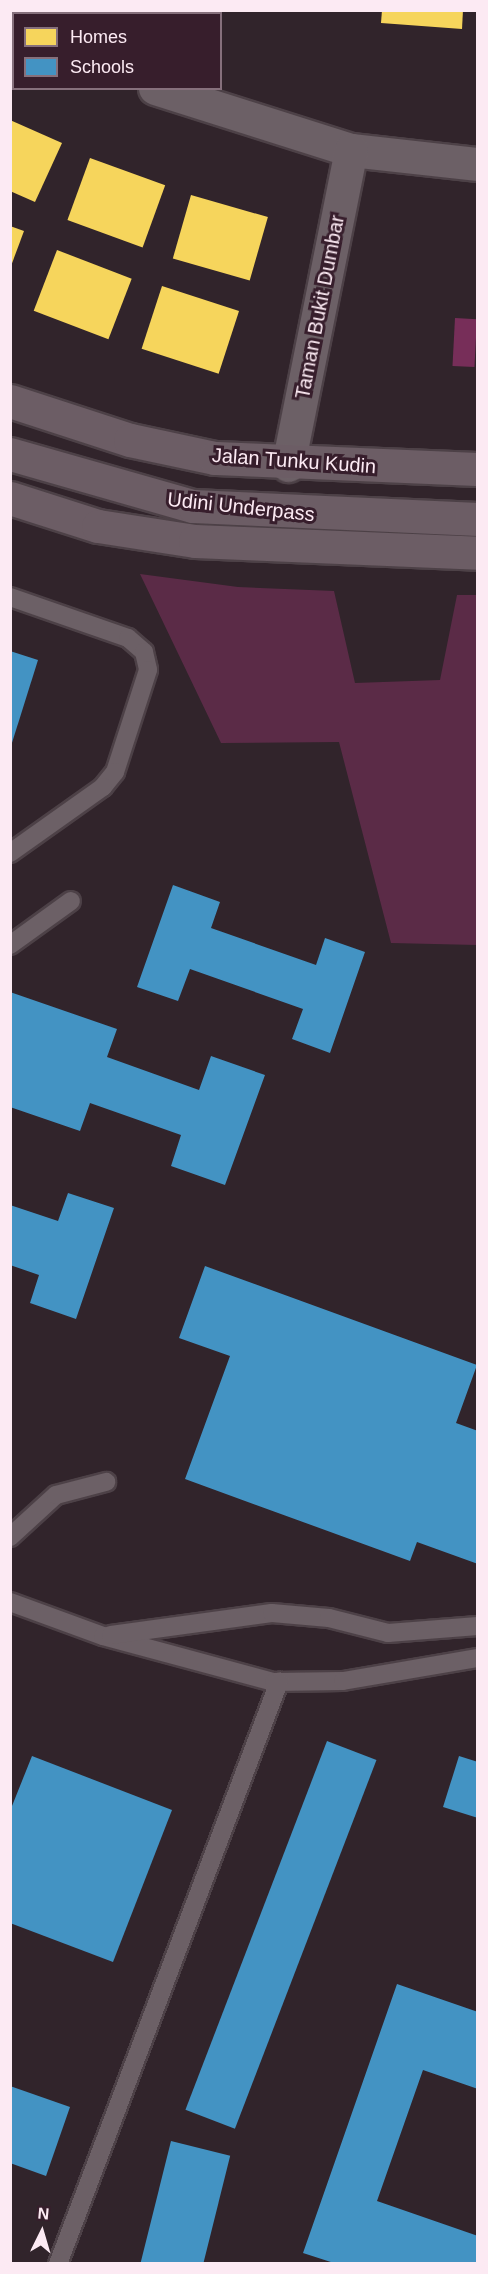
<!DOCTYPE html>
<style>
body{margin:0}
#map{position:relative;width:488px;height:2274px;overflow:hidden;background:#31242b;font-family:Helvetica,sans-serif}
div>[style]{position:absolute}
.green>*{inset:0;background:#5b2b47}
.water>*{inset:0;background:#772e59;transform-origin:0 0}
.homes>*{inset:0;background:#f6d55c;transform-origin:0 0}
.schools>*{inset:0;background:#4393c3;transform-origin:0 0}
.roads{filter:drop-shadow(2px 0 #4d4147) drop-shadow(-2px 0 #4d4147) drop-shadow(0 2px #4d4147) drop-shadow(0 -2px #4d4147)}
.lane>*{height:18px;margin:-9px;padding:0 9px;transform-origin:9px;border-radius:9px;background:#6c6066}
.street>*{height:33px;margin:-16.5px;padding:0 16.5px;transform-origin:16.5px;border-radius:16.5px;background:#6c6066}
.highway>*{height:33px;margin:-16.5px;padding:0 16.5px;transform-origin:16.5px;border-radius:16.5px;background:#6c5d65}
span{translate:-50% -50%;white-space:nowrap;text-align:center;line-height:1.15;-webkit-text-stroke:6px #371e2c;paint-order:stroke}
.street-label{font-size:20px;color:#fceaf3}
.frame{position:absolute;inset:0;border:12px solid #fceaf3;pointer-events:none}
.legend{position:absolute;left:12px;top:12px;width:210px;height:78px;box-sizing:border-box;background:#371e2c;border:2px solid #86707c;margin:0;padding:8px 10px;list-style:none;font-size:18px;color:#fceaf3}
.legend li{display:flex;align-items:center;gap:12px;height:30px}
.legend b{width:30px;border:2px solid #86707c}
.north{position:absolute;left:12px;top:2202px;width:60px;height:60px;-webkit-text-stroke:4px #371e2c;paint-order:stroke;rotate:5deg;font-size:16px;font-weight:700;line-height:24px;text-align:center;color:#fceaf3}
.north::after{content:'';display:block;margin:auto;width:21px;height:27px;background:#fceaf3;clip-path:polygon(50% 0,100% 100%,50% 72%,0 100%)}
</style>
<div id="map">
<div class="green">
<i style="clip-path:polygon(140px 574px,238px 587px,334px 591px,355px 683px,440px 680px,457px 595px,477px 595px,477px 945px,391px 943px,339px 742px,221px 743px)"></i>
</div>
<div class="water">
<i style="left:455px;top:318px;width:22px;height:48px;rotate:3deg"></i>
</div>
<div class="homes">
<i style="clip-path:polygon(382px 10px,463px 10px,462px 29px,381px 23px)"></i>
<i style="clip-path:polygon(10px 120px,62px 143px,35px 202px,10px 191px)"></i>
<i style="left:90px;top:158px;width:80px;height:66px;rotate:20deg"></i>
<i style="left:191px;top:195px;width:80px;height:66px;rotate:16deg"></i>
<i style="clip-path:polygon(10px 226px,24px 231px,11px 266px,10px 266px)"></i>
<i style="left:57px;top:250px;width:80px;height:65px;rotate:21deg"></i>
<i style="left:162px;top:286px;width:81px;height:66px;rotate:18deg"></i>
</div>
<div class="schools">
<i style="clip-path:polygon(10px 651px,38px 660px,11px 746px,10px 746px)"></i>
<i style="clip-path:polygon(173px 885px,220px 902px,211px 928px,316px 965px,325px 938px,365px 952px,330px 1053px,292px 1039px,303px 1009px,190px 969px,178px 1001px,137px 987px)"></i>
<i style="clip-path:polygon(10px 992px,117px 1029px,107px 1057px,199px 1090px,211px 1056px,265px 1075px,225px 1185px,171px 1166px,181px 1135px,90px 1103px,80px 1131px,10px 1107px)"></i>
<i style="clip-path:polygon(68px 1193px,114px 1208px,76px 1319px,30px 1303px,39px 1275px,10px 1265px,10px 1205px,58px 1221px)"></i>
<i style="clip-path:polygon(205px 1266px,477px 1365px,456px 1423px,478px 1431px,478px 1564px,417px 1542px,410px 1561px,185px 1479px,230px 1356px,179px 1338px)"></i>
<i style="left:327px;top:1741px;width:53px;height:395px;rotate:21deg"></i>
<i style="clip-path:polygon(32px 1756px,172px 1810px,113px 1962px,10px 1923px,10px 1811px)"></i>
<i style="clip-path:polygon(459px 1756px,478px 1762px,478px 1818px,443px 1807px)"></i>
<i style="clip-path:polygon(397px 1984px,478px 2012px,478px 2089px,423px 2070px,377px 2201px,478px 2236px,478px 2264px,337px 2264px,303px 2253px)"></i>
<i style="clip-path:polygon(10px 2086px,70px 2107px,46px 2176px,10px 2163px)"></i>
<i style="left:171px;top:2141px;width:61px;height:127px;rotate:14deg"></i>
</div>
<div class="roads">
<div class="lane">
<i style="left:10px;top:597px;width:125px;rotate:19.2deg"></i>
<i style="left:128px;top:638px;width:21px;rotate:41deg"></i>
<i style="left:144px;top:652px;width:18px;rotate:77deg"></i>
<i style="left:148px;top:670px;width:107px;rotate:107.9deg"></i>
<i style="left:115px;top:772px;width:19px;rotate:129deg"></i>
<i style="left:103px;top:787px;width:114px;rotate:144.6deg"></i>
<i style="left:10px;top:945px;width:75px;rotate:-35.8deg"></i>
<i style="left:10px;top:1537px;width:62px;rotate:-42.4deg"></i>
<i style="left:56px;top:1495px;width:52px;rotate:-14.6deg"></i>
<i style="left:10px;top:1602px;width:99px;rotate:20.1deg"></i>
<i style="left:103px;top:1636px;width:177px;rotate:15.1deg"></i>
<i style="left:274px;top:1682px;width:69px;rotate:-0.8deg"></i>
<i style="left:343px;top:1681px;width:137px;rotate:-9.7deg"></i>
<i style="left:111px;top:1635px;width:162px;rotate:-7.8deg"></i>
<i style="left:272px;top:1613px;width:57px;rotate:5deg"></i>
<i style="left:329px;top:1618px;width:61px;rotate:14.3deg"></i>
<i style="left:388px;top:1633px;width:90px;rotate:-4.4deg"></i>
<i style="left:58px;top:2264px;width:623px;rotate:-69.21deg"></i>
</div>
<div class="street">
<i style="left:10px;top:43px;width:4px;rotate:14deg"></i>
<i style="left:155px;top:88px;width:206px;rotate:17.6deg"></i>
<i style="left:351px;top:150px;width:128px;rotate:6.3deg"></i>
<i style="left:288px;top:465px;width:321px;rotate:-78.7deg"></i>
</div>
<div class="highway">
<i style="left:10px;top:401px;width:126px;rotate:18deg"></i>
<i style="left:130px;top:440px;width:87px;rotate:12deg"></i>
<i style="left:215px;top:458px;width:263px;rotate:2.4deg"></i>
<i style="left:10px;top:454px;width:190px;rotate:15.9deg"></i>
<i style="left:193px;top:506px;width:285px;rotate:2.6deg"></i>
<i style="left:10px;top:498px;width:92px;rotate:17.7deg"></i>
<i style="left:98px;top:526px;width:98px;rotate:8.8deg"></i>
<i style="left:195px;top:541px;width:283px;rotate:2.4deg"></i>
</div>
</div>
<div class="street-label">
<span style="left:320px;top:307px;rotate:-79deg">Taman Bukit Dumbar</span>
<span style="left:294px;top:461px;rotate:4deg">Jalan Tunku Kudin</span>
<span style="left:241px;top:507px;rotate:6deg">Udini Underpass</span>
</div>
<div class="frame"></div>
<ul class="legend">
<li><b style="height:16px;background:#f6d55c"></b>Homes</li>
<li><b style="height:16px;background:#4393c3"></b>Schools</li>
</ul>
<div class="north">N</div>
</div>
